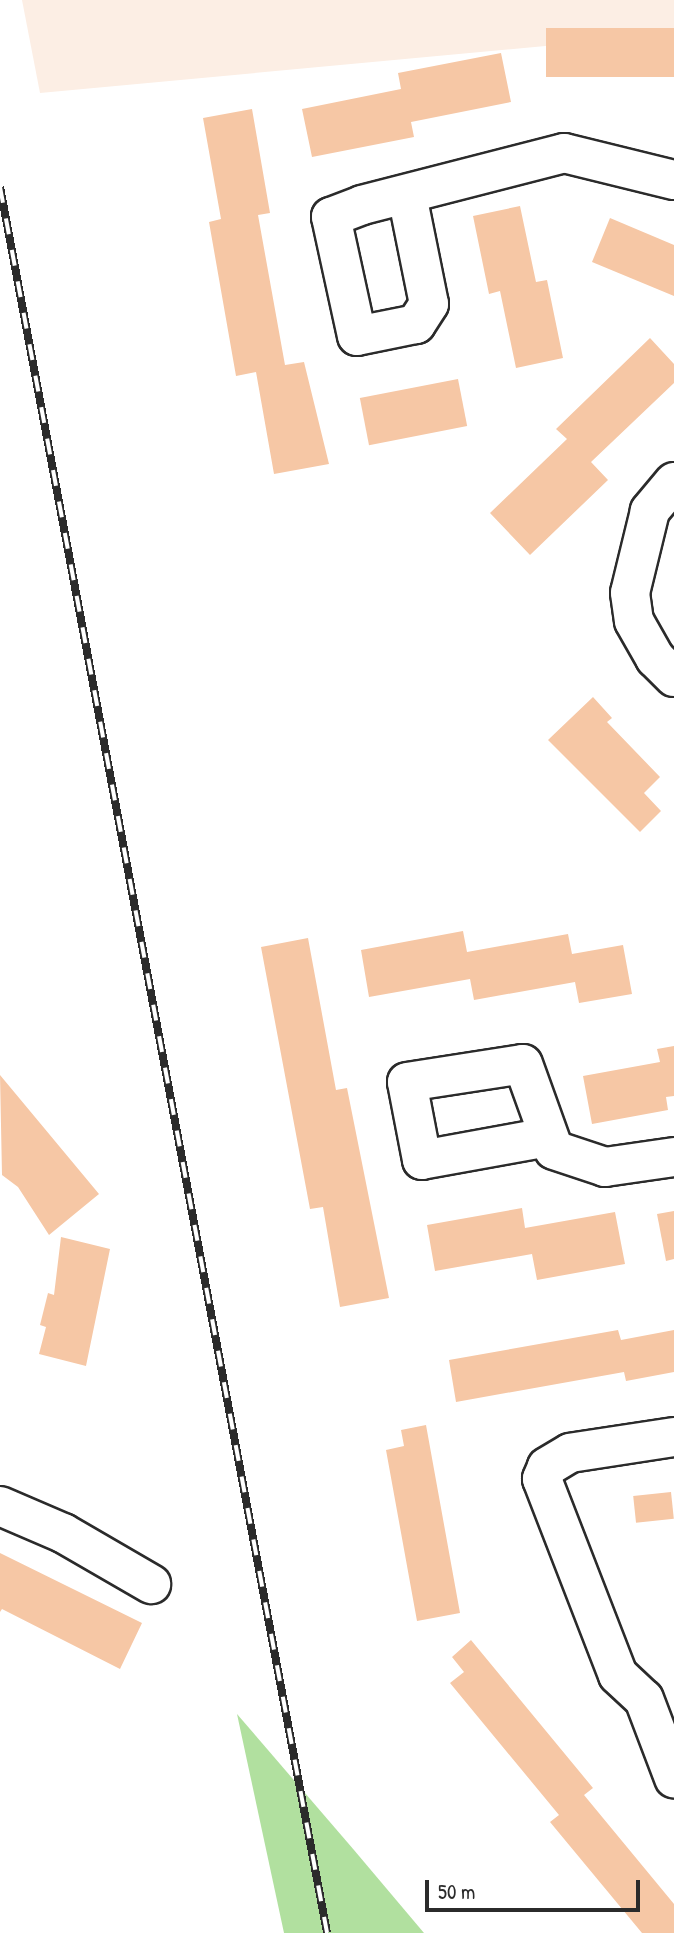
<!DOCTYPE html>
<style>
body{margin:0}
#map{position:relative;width:674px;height:1933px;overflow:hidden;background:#fff;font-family:"Patrick Hand",sans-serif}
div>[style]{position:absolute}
.built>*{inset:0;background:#fceee4}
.green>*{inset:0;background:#b1e09f}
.building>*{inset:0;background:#f6c7a5;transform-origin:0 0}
.roads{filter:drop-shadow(2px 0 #2b2b2b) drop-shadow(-2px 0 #2b2b2b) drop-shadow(0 2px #2b2b2b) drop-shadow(0 -2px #2b2b2b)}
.minor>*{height:38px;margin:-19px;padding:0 19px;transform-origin:19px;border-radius:19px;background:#fff}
.rail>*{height:8px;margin-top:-4px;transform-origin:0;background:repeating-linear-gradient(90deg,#fff 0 16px,#2b2b2b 0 32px);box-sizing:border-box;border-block:2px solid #2b2b2b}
span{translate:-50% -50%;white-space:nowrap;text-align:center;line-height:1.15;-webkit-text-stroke:5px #fff;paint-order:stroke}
.scale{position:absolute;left:425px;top:1880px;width:215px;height:32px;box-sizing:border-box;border:4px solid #2b2b2b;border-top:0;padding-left:9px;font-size:21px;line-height:24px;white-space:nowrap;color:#2b2b2b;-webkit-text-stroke:5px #fff;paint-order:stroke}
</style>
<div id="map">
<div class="built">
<i style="clip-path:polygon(22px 0,674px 0,674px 34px,40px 93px)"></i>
</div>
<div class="green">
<i style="clip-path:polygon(237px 1714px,354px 1850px,424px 1933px,284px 1933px)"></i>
</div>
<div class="building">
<i style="left:674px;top:28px;width:49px;height:128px;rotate:90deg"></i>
<i style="clip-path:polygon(501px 53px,511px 102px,411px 122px,414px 137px,312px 157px,302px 109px,401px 89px,398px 73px)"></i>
<i style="clip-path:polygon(252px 109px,270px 213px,258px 215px,285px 365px,304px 362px,329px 464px,274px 474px,256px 372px,236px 376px,209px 222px,221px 219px,203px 118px)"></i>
<i style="clip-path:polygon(520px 206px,536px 282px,547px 280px,563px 358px,516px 368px,500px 291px,489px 294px,473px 216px)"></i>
<i style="clip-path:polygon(610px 218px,674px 245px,674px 296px,592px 262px)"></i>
<i style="clip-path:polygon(650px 338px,674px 364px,674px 383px,591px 462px,608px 480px,530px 555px,490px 513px,567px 439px,556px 429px)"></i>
<i style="left:458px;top:379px;width:48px;height:100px;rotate:79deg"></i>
<i style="clip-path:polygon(593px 697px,612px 718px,607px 722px,660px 777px,644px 793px,661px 811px,640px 832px,548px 740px)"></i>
<i style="clip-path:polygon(463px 931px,467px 952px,568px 934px,572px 954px,623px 945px,632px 994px,579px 1003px,575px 982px,474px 1000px,470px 979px,369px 997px,361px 950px)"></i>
<i style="clip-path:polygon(308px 938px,336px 1090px,347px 1088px,389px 1298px,340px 1307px,323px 1207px,310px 1209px,261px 947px)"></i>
<i style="clip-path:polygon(674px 1046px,674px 1096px,666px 1097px,668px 1110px,592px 1124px,583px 1076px,660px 1062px,657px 1049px)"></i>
<i style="clip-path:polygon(0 1075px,99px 1194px,49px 1235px,18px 1187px,2px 1175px)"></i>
<i style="clip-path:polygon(522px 1208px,525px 1228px,615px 1212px,625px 1264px,537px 1280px,532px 1254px,435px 1271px,427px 1225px)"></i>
<i style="clip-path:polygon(674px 1211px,674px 1259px,666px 1261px,657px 1214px)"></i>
<i style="clip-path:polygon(61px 1237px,110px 1249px,86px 1366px,39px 1354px,46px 1327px,40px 1325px,48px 1293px,54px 1295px)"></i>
<i style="clip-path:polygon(618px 1330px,621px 1340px,674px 1330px,674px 1372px,626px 1381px,624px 1372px,456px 1402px,449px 1360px)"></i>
<i style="clip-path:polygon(426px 1425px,460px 1613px,417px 1621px,386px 1450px,404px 1446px,401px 1430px)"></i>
<i style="left:671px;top:1492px;width:27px;height:38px;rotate:84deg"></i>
<i style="clip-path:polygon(0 1553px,142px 1623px,120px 1669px,2px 1609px,0 1612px)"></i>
<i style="clip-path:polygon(471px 1640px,593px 1788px,584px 1795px,674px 1904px,674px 1933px,642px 1933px,550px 1822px,559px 1815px,450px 1683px,464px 1672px,452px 1657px)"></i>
</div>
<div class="roads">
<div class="minor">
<i style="left:407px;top:195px;width:111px;rotate:78.6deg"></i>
<i style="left:429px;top:304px;width:24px;rotate:123deg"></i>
<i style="left:416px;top:324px;width:60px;rotate:168.5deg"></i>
<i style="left:357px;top:336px;width:122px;rotate:-102.3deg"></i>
<i style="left:331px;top:217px;width:33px;rotate:-21deg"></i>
<i style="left:362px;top:205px;width:209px;rotate:-14.4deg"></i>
<i style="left:564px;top:153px;width:113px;rotate:13.8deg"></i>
<i style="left:674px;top:482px;width:38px;rotate:130deg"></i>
<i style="left:650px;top:511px;width:84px;rotate:103.7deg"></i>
<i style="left:630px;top:593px;width:28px;rotate:82deg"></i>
<i style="left:634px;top:621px;width:43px;rotate:60.4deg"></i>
<i style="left:655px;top:658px;width:27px;rotate:45deg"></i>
<i style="left:548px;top:1137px;width:128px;rotate:169.7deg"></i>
<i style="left:422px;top:1160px;width:79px;rotate:-100.9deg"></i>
<i style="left:407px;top:1082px;width:117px;rotate:-8.8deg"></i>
<i style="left:523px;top:1064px;width:91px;rotate:70.2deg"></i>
<i style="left:554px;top:1150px;width:54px;rotate:18.4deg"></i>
<i style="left:605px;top:1167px;width:70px;rotate:-8.2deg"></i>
<i style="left:674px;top:1437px;width:105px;rotate:171.3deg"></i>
<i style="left:570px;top:1453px;width:27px;rotate:149deg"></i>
<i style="left:547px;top:1467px;width:13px;rotate:113deg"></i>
<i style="left:542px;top:1479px;width:210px;rotate:68.8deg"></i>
<i style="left:618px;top:1675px;width:35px;rotate:43deg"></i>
<i style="left:644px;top:1699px;width:85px;rotate:69.2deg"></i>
<i style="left:0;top:1506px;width:69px;rotate:23.2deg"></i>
<i style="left:63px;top:1533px;width:102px;rotate:30.1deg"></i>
</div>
</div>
<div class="rail">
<i style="left:0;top:187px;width:1776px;rotate:79.39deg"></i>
</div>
<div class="scale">50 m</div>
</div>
